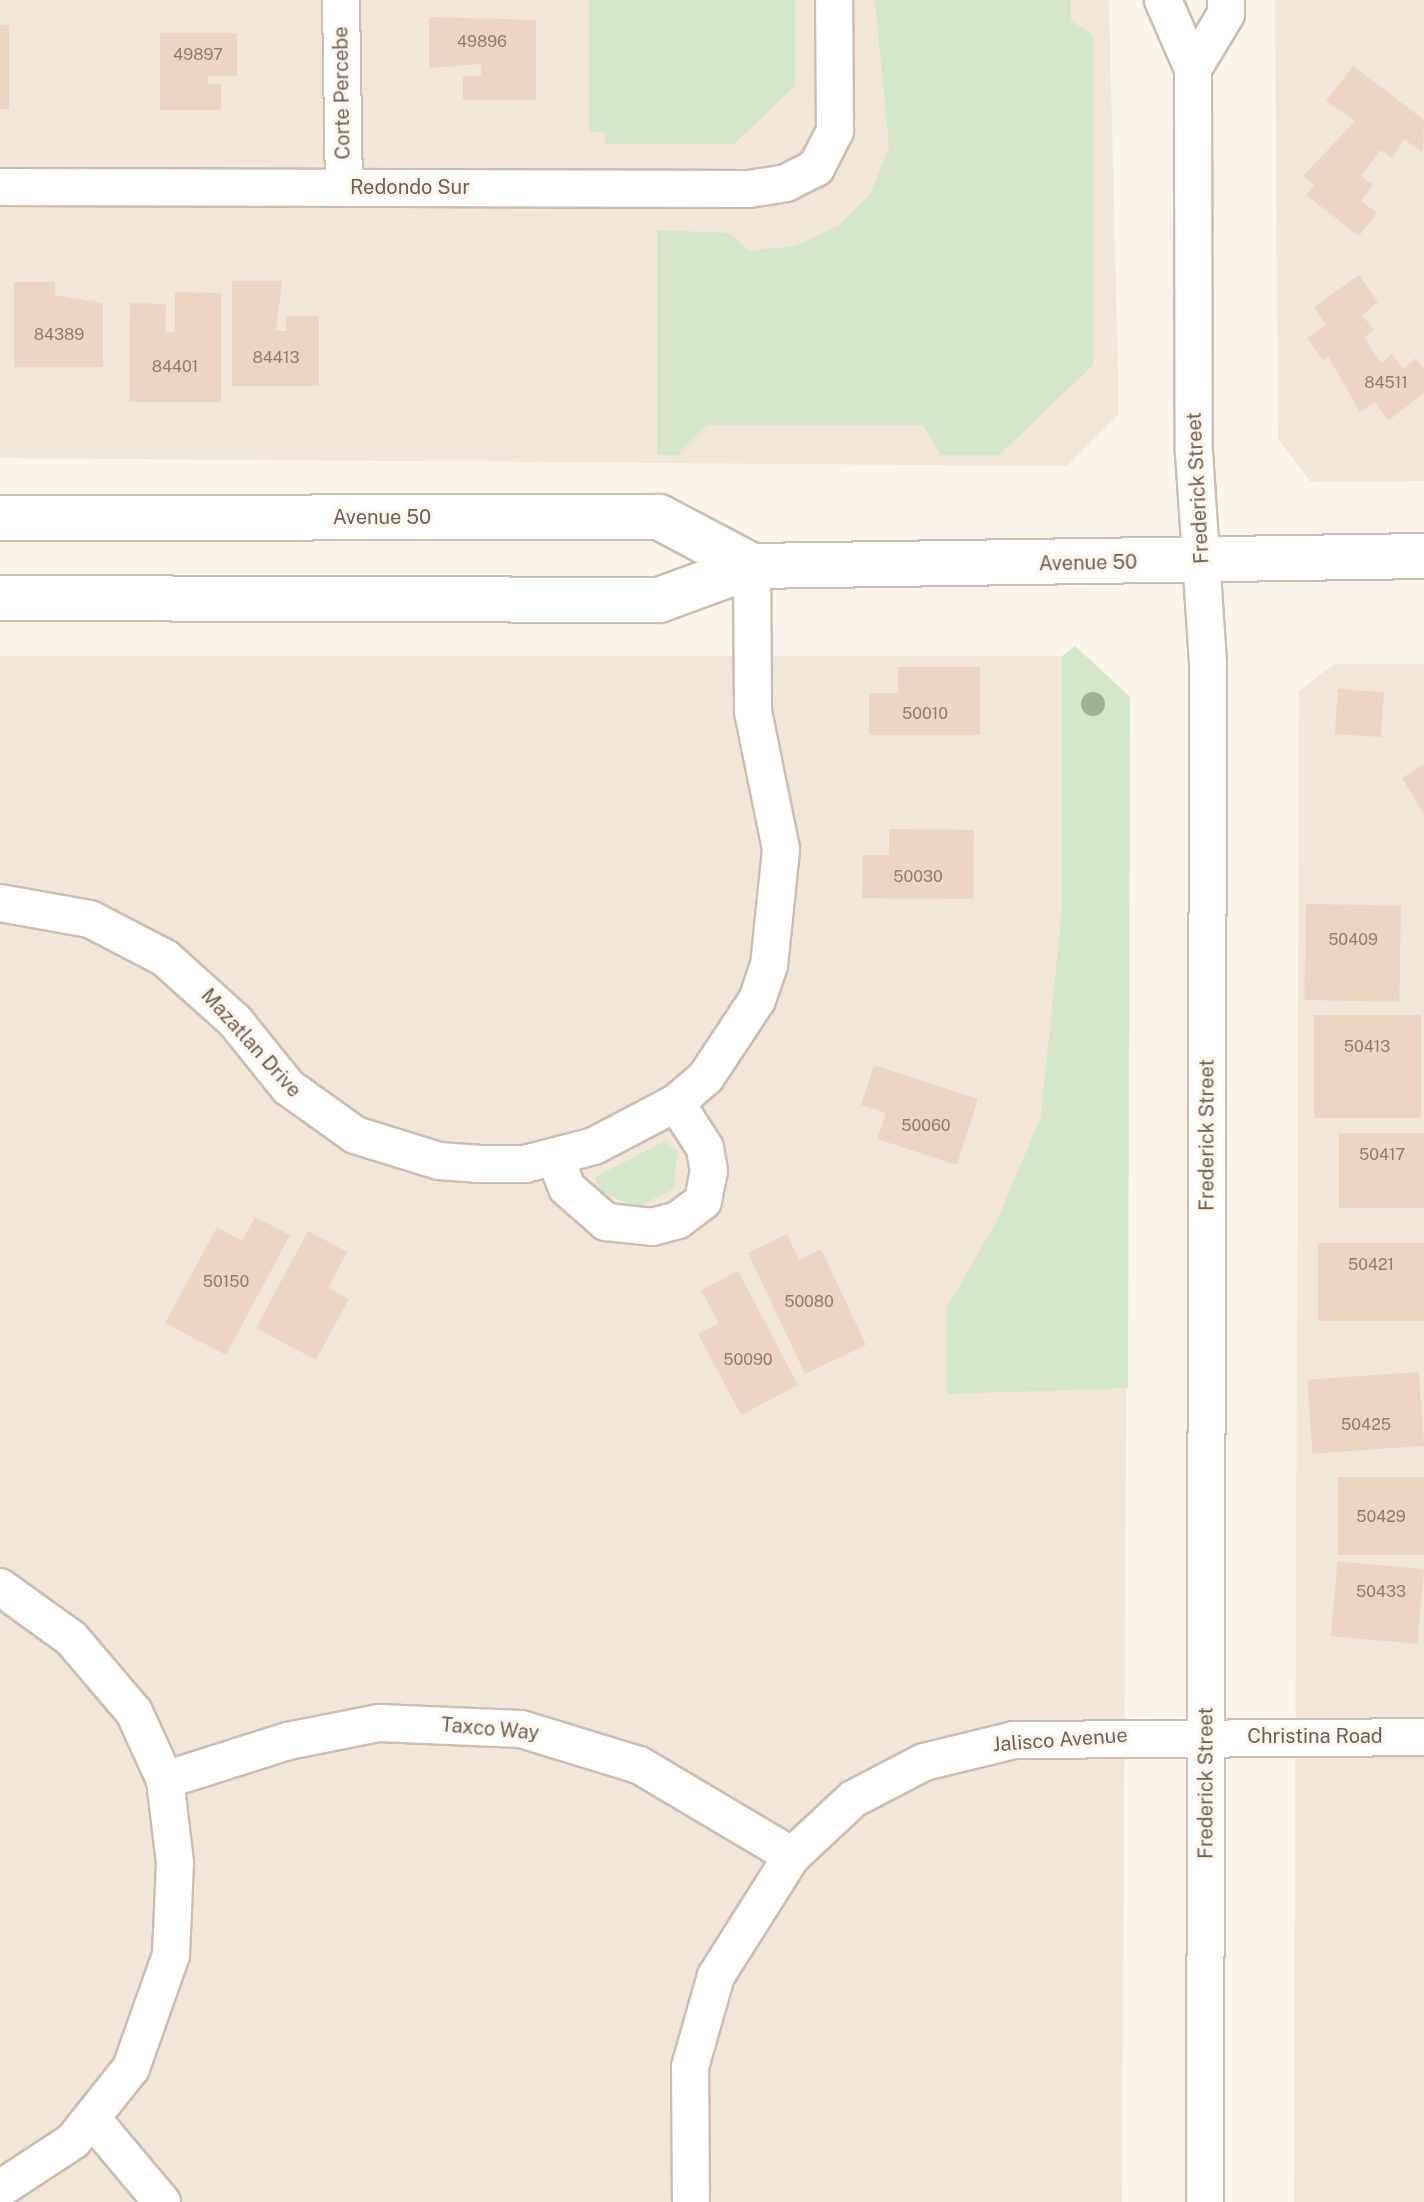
<!DOCTYPE html>
<style>
body{margin:0}
#map{position:relative;width:1424px;height:2202px;overflow:hidden;background:#faf4e9;font-family:"Public Sans",sans-serif}
div>[style]{position:absolute}
.residential>*{inset:0;background:#f1e6d8}
.green>*{inset:0;background:#d4e7c8}
.building>*{inset:0;background:#edd5c3;transform-origin:0 0}
.roads{filter:drop-shadow(2px 0 #ccbdb0) drop-shadow(-2px 0 #ccbdb0) drop-shadow(0 2px #ccbdb0) drop-shadow(0 -2px #ccbdb0)}
.minor>*{height:36px;margin:-18px;padding:0 18px;transform-origin:18px;border-radius:18px;background:#fff}
.secondary>*{height:44px;margin:-22px;padding:0 22px;transform-origin:22px;border-radius:22px;background:#fff}
.trees>*{width:24px;height:24px;margin:-12px;border-radius:50%;background:#a1b292}
span{translate:-50% -50%;white-space:nowrap;text-align:center;line-height:1.15;-webkit-text-stroke:7px #fdf8ef;paint-order:stroke}
.number-label{font-size:16px;color:#917b6c}
.number-label span{-webkit-text-stroke-width:0}
.street-label{font-size:20px;color:#725d4f}
</style>
<div id="map">
<div class="residential">
<i style="clip-path:polygon(0 0,1109px 0,1119px 414px,1067px 466px,0 458px)"></i>
<i style="clip-path:polygon(1275px 0,1424px 0,1424px 481px,1311px 482px,1278px 439px)"></i>
<i style="clip-path:polygon(0 656px,1086px 656px,1130px 697px,1122px 2202px,0 2202px)"></i>
<i style="clip-path:polygon(1334px 664px,1424px 664px,1424px 2202px,1294px 2202px,1299px 691px)"></i>
</div>
<div class="green">
<i style="clip-path:polygon(589px 0,795px 0,795px 86px,734px 144px,605px 144px,605px 133px,589px 132px)"></i>
<i style="clip-path:polygon(875px 0,1071px 0,1071px 21px,1093px 35px,1093px 365px,999px 455px,941px 455px,923px 425px,707px 425px,678px 455px,657px 455px,657px 230px,730px 233px,749px 251px,795px 246px,840px 225px,870px 194px,889px 147px)"></i>
<i style="clip-path:polygon(1075px 646px,1130px 697px,1128px 1388px,947px 1394px,947px 1307px,997px 1221px,1041px 1116px,1062px 909px,1062px 656px)"></i>
<i style="clip-path:polygon(665px 1141px,677px 1151px,674px 1189px,635px 1208px,599px 1190px,595px 1177px)"></i>
</div>
<div class="building">
<i style="clip-path:polygon(429px 17px,536px 20px,536px 100px,463px 100px,463px 76px,481px 76px,481px 64px,429px 68px)"></i>
<i style="left:0;top:25px;width:9px;height:84px"></i>
<i style="clip-path:polygon(160px 33px,237px 33px,237px 76px,208px 76px,208px 84px,221px 84px,221px 110px,160px 110px)"></i>
<i style="clip-path:polygon(1353px 66px,1424px 120px,1423px 153px,1404px 139px,1392px 158px,1381px 150px,1361px 176px,1373px 185px,1361px 201px,1377px 213px,1359px 236px,1306px 195px,1314px 185px,1303px 176px,1355px 121px,1326px 101px)"></i>
<i style="clip-path:polygon(1359px 275px,1378px 302px,1362px 315px,1374px 330px,1364px 337px,1381px 363px,1392px 354px,1403px 369px,1416px 358px,1424px 369px,1424px 393px,1388px 421px,1375px 402px,1360px 412px,1328px 356px,1323px 360px,1307px 338px,1326px 325px,1314px 307px)"></i>
<i style="clip-path:polygon(232px 281px,282px 281px,276px 331px,286px 331px,286px 316px,319px 316px,319px 386px,232px 386px)"></i>
<i style="clip-path:polygon(14px 282px,55px 282px,55px 295px,103px 304px,103px 367px,14px 367px)"></i>
<i style="clip-path:polygon(175px 292px,221px 293px,221px 402px,129px 402px,130px 303px,166px 304px,165px 332px,175px 332px)"></i>
<i style="clip-path:polygon(898px 667px,980px 667px,980px 735px,869px 735px,869px 693px,898px 693px)"></i>
<i style="left:1338px;top:689px;width:46px;height:45px;rotate:4deg"></i>
<i style="clip-path:polygon(1424px 764px,1424px 814px,1402px 778px)"></i>
<i style="clip-path:polygon(889px 829px,974px 830px,973px 899px,862px 898px,863px 855px,889px 855px)"></i>
<i style="left:1306px;top:904px;width:95px;height:96px;rotate:1deg"></i>
<i style="left:1314px;top:1015px;width:107px;height:103px"></i>
<i style="clip-path:polygon(874px 1065px,978px 1099px,957px 1165px,877px 1139px,886px 1113px,861px 1105px)"></i>
<i style="left:1339px;top:1133px;width:85px;height:75px"></i>
<i style="clip-path:polygon(255px 1217px,290px 1235px,226px 1355px,165px 1323px,217px 1227px,242px 1241px)"></i>
<i style="clip-path:polygon(308px 1231px,347px 1252px,328px 1288px,349px 1299px,316px 1360px,256px 1328px)"></i>
<i style="clip-path:polygon(787px 1234px,799px 1260px,821px 1249px,866px 1345px,805px 1374px,748px 1253px)"></i>
<i style="left:1318px;top:1243px;width:106px;height:78px"></i>
<i style="clip-path:polygon(738px 1271px,798px 1385px,741px 1415px,698px 1334px,719px 1323px,701px 1290px)"></i>
<i style="left:1419px;top:1372px;width:74px;height:112px;rotate:86deg"></i>
<i style="left:1424px;top:1477px;width:78px;height:86px;rotate:90deg"></i>
<i style="left:1424px;top:1569px;width:75px;height:87px;rotate:95deg"></i>
</div>
<div class="roads">
<div class="minor">
<i style="left:341px;top:0;width:187px;rotate:89.1deg"></i>
<i style="left:1163px;top:0;width:75px;rotate:66.5deg"></i>
<i style="left:1193px;top:69px;width:383px;rotate:89.9deg"></i>
<i style="left:1194px;top:452px;width:211px;rotate:86.2deg"></i>
<i style="left:1208px;top:663px;width:1539px;rotate:90.11deg"></i>
<i style="left:1193px;top:69px;width:64px;rotate:-59deg"></i>
<i style="left:1226px;top:14px;width:14px;rotate:-90deg"></i>
<i style="left:0;top:187px;width:749px;rotate:0.15deg"></i>
<i style="left:749px;top:189px;width:37px;rotate:-9deg"></i>
<i style="left:786px;top:183px;width:34px;rotate:-27deg"></i>
<i style="left:816px;top:168px;width:42px;rotate:-62.8deg"></i>
<i style="left:835px;top:131px;width:131px;rotate:-90.4deg"></i>
<i style="left:0;top:903px;width:91px;rotate:10.1deg"></i>
<i style="left:90px;top:919px;width:85px;rotate:27.5deg"></i>
<i style="left:165px;top:958px;width:94px;rotate:42deg"></i>
<i style="left:235px;top:1021px;width:85px;rotate:51.2deg"></i>
<i style="left:288px;top:1087px;width:82px;rotate:35.6deg"></i>
<i style="left:355px;top:1135px;width:88px;rotate:17.2deg"></i>
<i style="left:439px;top:1161px;width:39px;rotate:4deg"></i>
<i style="left:478px;top:1164px;width:47px"></i>
<i style="left:525px;top:1164px;width:71px;rotate:-14.6deg"></i>
<i style="left:594px;top:1146px;width:93px;rotate:-27.7deg"></i>
<i style="left:676px;top:1103px;width:40px;rotate:-41deg"></i>
<i style="left:706px;top:1077px;width:92px;rotate:-56.5deg"></i>
<i style="left:757px;top:1000px;width:36px;rotate:-71deg"></i>
<i style="left:769px;top:966px;width:118px;rotate:-84.1deg"></i>
<i style="left:781px;top:849px;width:141px;rotate:-101.5deg"></i>
<i style="left:753px;top:711px;width:145px;rotate:-90.4deg"></i>
<i style="left:555px;top:1158px;width:32px;rotate:68deg"></i>
<i style="left:567px;top:1188px;width:52px;rotate:41.1deg"></i>
<i style="left:606px;top:1222px;width:46px;rotate:6.2deg"></i>
<i style="left:652px;top:1227px;width:27px;rotate:-15deg"></i>
<i style="left:678px;top:1220px;width:31px;rotate:-37deg"></i>
<i style="left:703px;top:1201px;width:31px;rotate:-79deg"></i>
<i style="left:709px;top:1171px;width:23px;rotate:-100deg"></i>
<i style="left:705px;top:1148px;width:54px;rotate:-122.8deg"></i>
<i style="left:0;top:1587px;width:87px;rotate:35.7deg"></i>
<i style="left:71px;top:1638px;width:97px;rotate:49.6deg"></i>
<i style="left:134px;top:1712px;width:75px;rotate:65.5deg"></i>
<i style="left:165px;top:1780px;width:84px;rotate:83.1deg"></i>
<i style="left:175px;top:1863px;width:92px;rotate:92.5deg"></i>
<i style="left:171px;top:1955px;width:120px;rotate:109.5deg"></i>
<i style="left:131px;top:2068px;width:93px;rotate:128.5deg"></i>
<i style="left:73px;top:2141px;width:87px;rotate:146.7deg"></i>
<i style="left:165px;top:1780px;width:129px;rotate:-17.6deg"></i>
<i style="left:288px;top:1741px;width:93px;rotate:-11.2deg"></i>
<i style="left:379px;top:1723px;width:142px;rotate:2.4deg"></i>
<i style="left:521px;top:1729px;width:123px;rotate:17deg"></i>
<i style="left:639px;top:1765px;width:178px;rotate:30.7deg"></i>
<i style="left:94px;top:2121px;width:106px;rotate:50deg"></i>
<i style="left:691px;top:2202px;width:135px;rotate:-90.4deg"></i>
<i style="left:690px;top:2067px;width:95px;rotate:-74.1deg"></i>
<i style="left:716px;top:1976px;width:142px;rotate:-57.7deg"></i>
<i style="left:792px;top:1856px;width:83px;rotate:-43.1deg"></i>
<i style="left:853px;top:1799px;width:80px;rotate:-27.5deg"></i>
<i style="left:924px;top:1762px;width:93px;rotate:-13.7deg"></i>
<i style="left:1014px;top:1740px;width:410px;rotate:-0.4deg"></i>
</div>
<div class="secondary">
<i style="left:0;top:518px;width:659px;rotate:-0.09deg"></i>
<i style="left:659px;top:517px;width:105px;rotate:27.8deg"></i>
<i style="left:0;top:598px;width:659px;rotate:0.17deg"></i>
<i style="left:659px;top:600px;width:99px;rotate:-20.1deg"></i>
<i style="left:752px;top:566px;width:672px;rotate:-0.85deg"></i>
</div>
</div>
<div class="trees">
<i style="left:1093px;top:704px"></i>
</div>
<div class="number-label">
<span style="left:482px;top:42px">49896</span>
<span style="left:198px;top:55px">49897</span>
<span style="left:59px;top:335px">84389</span>
<span style="left:276px;top:358px">84413</span>
<span style="left:175px;top:367px">84401</span>
<span style="left:1386px;top:383px">84511</span>
<span style="left:925px;top:714px">50010</span>
<span style="left:918px;top:877px">50030</span>
<span style="left:1353px;top:940px">50409</span>
<span style="left:1367px;top:1047px">50413</span>
<span style="left:926px;top:1126px">50060</span>
<span style="left:1382px;top:1155px">50417</span>
<span style="left:1371px;top:1265px">50421</span>
<span style="left:226px;top:1282px">50150</span>
<span style="left:809px;top:1302px">50080</span>
<span style="left:748px;top:1360px">50090</span>
<span style="left:1366px;top:1425px">50425</span>
<span style="left:1381px;top:1517px">50429</span>
<span style="left:1381px;top:1592px">50433</span>
</div>
<div class="street-label">
<span style="left:342px;top:93px;rotate:-91deg">Corte Percebe</span>
<span style="left:410px;top:187px">Redondo Sur</span>
<span style="left:1198px;top:488px;rotate:-93deg">Frederick Street</span>
<span style="left:382px;top:517px">Avenue 50</span>
<span style="left:1088px;top:563px;rotate:-1deg">Avenue 50</span>
<span style="left:251px;top:1043px;rotate:48deg">Mazatlan Drive</span>
<span style="left:1207px;top:1135px;rotate:-90deg">Frederick Street</span>
<span style="left:490px;top:1729px;rotate:5deg">Taxco Way</span>
<span style="left:1315px;top:1736px">Christina Road</span>
<span style="left:1060px;top:1740px;rotate:-4deg">Jalisco Avenue</span>
<span style="left:1206px;top:1783px;rotate:-90deg">Frederick Street</span>
</div>
</div>
